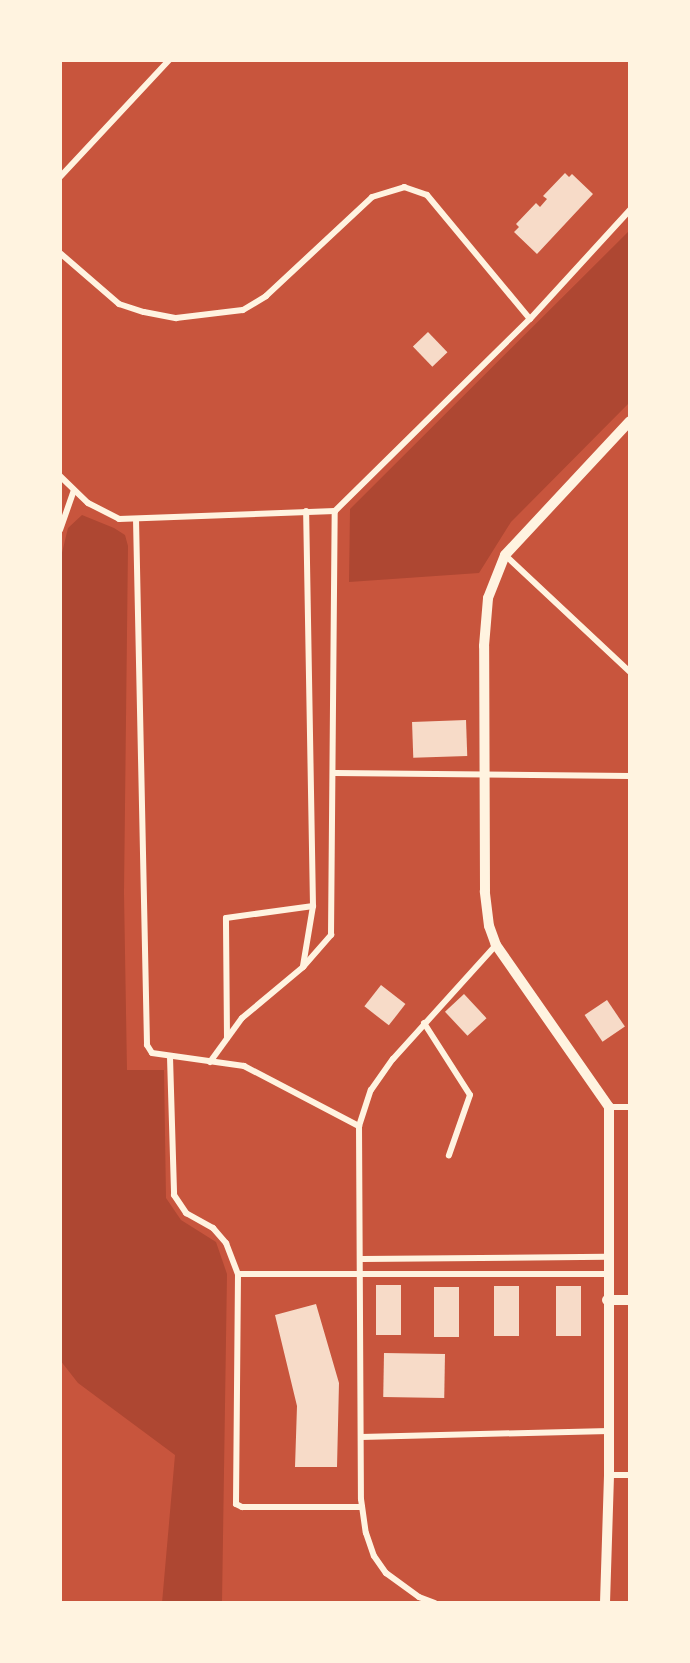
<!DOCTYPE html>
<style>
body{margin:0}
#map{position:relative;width:690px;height:1663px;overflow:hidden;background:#c8553d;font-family:"Roboto Serif",serif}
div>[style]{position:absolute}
.green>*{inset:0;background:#ae4732}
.building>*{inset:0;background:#f7dbc8;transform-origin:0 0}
.minor>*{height:6px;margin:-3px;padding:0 3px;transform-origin:3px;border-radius:3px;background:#fff3e0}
.tertiary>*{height:10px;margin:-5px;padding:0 5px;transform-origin:5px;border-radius:5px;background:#fff3e0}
span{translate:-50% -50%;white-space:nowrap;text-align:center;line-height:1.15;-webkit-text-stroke:6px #fff3e0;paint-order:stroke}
.frame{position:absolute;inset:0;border:62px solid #fff3e0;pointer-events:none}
</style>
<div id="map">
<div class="green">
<i style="clip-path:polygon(630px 230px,630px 402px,511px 522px,479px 573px,349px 582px,350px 509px)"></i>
<i style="clip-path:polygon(82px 515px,114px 528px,125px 535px,128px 546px,124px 893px,127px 1070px,164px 1070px,166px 1198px,181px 1220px,216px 1242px,227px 1274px,222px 1603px,162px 1603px,175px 1455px,78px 1383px,60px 1360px,60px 561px,68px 528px)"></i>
</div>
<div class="building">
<i style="clip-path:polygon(565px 173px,569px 177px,572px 174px,593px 194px,537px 254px,514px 232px,519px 227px,516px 224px,536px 203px,540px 207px,547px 199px,543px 196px)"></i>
<i style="left:428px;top:332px;width:28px;height:21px;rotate:46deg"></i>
<i style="left:466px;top:720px;width:36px;height:54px;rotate:88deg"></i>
<i style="left:381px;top:985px;width:31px;height:27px;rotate:38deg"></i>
<i style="left:464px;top:994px;width:33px;height:26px;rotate:47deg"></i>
<i style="left:607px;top:1000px;width:32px;height:27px;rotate:56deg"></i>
<i style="left:376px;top:1285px;width:25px;height:50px"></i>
<i style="left:494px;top:1286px;width:25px;height:50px"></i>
<i style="left:556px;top:1286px;width:25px;height:50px"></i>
<i style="left:434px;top:1287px;width:25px;height:50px"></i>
<i style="clip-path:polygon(316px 1304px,339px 1383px,337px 1467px,295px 1467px,297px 1406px,275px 1315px)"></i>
<i style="left:384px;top:1353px;width:61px;height:44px;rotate:1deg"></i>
</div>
<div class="minor">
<i style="left:60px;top:177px;width:160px;rotate:-47deg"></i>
<i style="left:60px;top:253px;width:78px;rotate:40.8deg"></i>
<i style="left:119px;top:304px;width:26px;rotate:18deg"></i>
<i style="left:144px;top:312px;width:33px;rotate:11deg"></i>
<i style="left:176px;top:318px;width:67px;rotate:-6.8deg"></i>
<i style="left:243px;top:310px;width:27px;rotate:-31deg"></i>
<i style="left:266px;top:296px;width:145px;rotate:-43deg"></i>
<i style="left:372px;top:197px;width:34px;rotate:-17deg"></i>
<i style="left:404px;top:187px;width:24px;rotate:19deg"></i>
<i style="left:427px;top:195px;width:161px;rotate:50.3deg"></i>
<i style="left:60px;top:476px;width:39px;rotate:44deg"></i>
<i style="left:88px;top:503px;width:35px;rotate:27deg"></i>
<i style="left:119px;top:519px;width:216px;rotate:-2.1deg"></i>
<i style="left:335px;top:511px;width:274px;rotate:-44.6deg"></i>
<i style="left:530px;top:319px;width:148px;rotate:-47.5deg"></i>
<i style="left:136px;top:519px;width:526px;rotate:88.8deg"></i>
<i style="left:147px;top:1045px;width:9px;rotate:58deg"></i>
<i style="left:152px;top:1053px;width:93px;rotate:8deg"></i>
<i style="left:244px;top:1066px;width:130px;rotate:27.6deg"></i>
<i style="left:359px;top:1126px;width:373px;rotate:89.7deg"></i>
<i style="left:361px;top:1499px;width:34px;rotate:82deg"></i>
<i style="left:366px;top:1533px;width:24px;rotate:71deg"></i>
<i style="left:374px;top:1556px;width:21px;rotate:55deg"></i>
<i style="left:386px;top:1573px;width:41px;rotate:36deg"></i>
<i style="left:419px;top:1597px;width:17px;rotate:21deg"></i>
<i style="left:60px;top:530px;width:42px;rotate:-70.7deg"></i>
<i style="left:505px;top:555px;width:171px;rotate:43.1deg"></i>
<i style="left:335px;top:773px;width:295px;rotate:0.6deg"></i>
<i style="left:303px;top:966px;width:61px;rotate:-80.5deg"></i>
<i style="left:313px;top:906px;width:395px;rotate:-91deg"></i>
<i style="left:424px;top:1023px;width:85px;rotate:57.4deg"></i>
<i style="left:470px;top:1095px;width:64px;rotate:109.3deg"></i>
<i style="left:227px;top:1038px;width:120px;rotate:-90.5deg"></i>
<i style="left:226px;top:918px;width:88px;rotate:-7.9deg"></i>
<i style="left:170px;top:1057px;width:138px;rotate:88.3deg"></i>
<i style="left:174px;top:1195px;width:22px;rotate:56deg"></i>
<i style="left:186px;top:1213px;width:31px;rotate:29deg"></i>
<i style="left:213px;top:1228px;width:20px;rotate:49deg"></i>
<i style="left:226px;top:1243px;width:33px;rotate:69deg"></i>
<i style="left:238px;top:1274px;width:230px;rotate:90.5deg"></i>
<i style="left:236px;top:1504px;width:7px;rotate:27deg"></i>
<i style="left:242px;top:1507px;width:120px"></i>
<i style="left:210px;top:1062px;width:54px;rotate:-54deg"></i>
<i style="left:242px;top:1018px;width:80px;rotate:-39.9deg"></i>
<i style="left:303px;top:967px;width:43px;rotate:-48.8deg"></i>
<i style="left:331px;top:935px;width:424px;rotate:-89.5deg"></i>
<i style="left:609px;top:1107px;width:21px"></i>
<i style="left:359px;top:1126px;width:38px;rotate:-72deg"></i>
<i style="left:371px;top:1090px;width:38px;rotate:-55deg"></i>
<i style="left:393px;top:1059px;width:154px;rotate:-47.9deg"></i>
<i style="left:362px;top:1259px;width:244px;rotate:-0.5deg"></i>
<i style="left:238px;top:1274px;width:369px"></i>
<i style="left:361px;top:1437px;width:248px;rotate:-1.4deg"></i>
<i style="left:609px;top:1475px;width:21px"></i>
</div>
<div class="tertiary">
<i style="left:607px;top:1300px;width:23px"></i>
<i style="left:605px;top:1603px;width:128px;rotate:-88.2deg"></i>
<i style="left:609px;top:1475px;width:368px;rotate:-90deg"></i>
<i style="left:609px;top:1107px;width:198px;rotate:-124.9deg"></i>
<i style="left:496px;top:945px;width:20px;rotate:-110deg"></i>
<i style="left:489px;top:926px;width:35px;rotate:-97deg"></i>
<i style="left:485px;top:891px;width:245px;rotate:-90.2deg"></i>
<i style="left:484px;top:646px;width:48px;rotate:-85.2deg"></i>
<i style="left:488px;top:598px;width:46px;rotate:-68.4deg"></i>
<i style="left:505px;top:555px;width:183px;rotate:-47deg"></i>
</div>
<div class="frame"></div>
</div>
